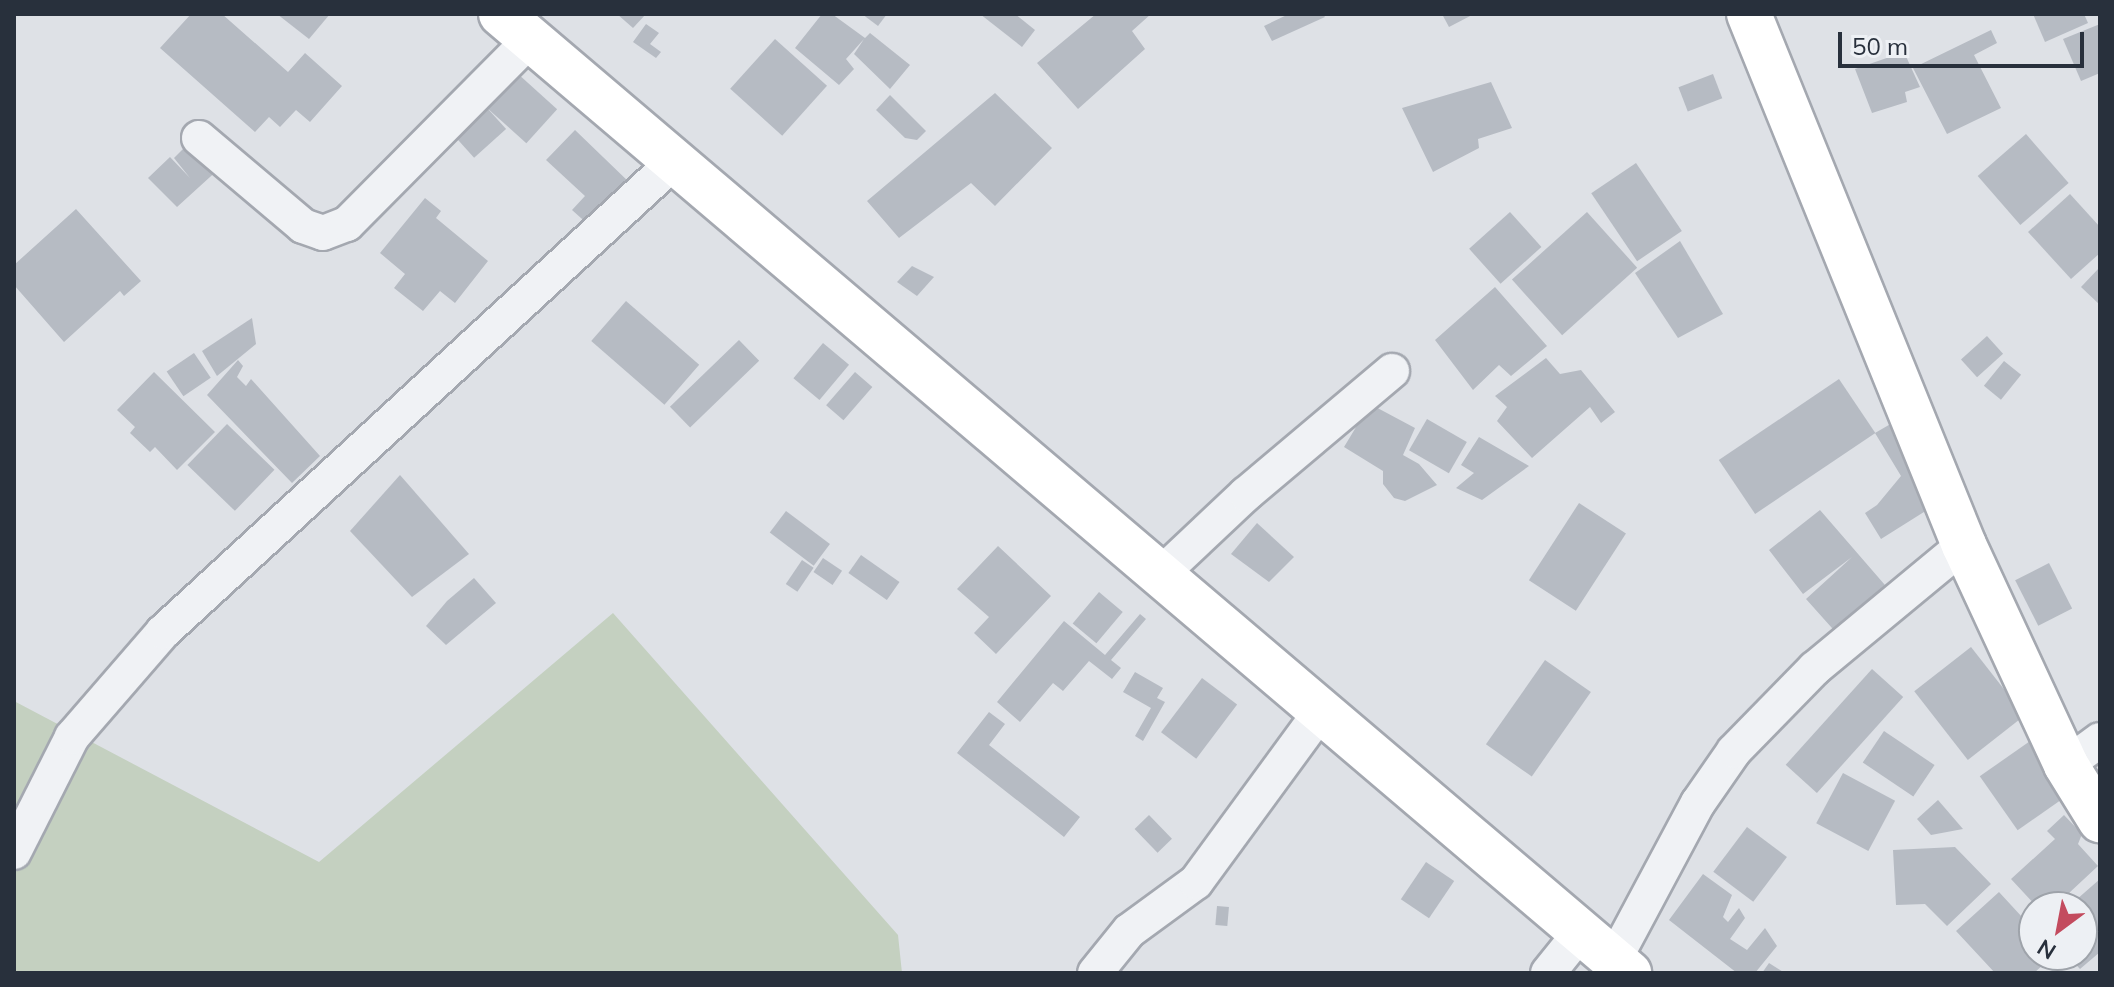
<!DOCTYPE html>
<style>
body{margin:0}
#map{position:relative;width:2114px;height:987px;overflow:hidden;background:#dee1e6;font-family:Mulish,sans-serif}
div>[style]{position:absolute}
.green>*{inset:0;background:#c4d0c0}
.building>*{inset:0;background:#b6bbc3;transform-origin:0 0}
.roads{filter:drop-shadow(2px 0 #a4a8b0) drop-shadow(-2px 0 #a4a8b0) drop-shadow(0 2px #a4a8b0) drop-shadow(0 -2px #a4a8b0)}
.minor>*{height:34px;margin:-17px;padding:0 17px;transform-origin:17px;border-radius:17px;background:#f0f2f5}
.secondary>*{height:44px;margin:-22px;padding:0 22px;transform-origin:22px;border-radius:22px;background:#fff}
.trunk>*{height:44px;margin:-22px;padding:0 22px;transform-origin:22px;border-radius:22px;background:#fff}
span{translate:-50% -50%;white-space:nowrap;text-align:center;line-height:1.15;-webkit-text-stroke:6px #edf0f4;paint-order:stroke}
.frame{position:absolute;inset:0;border:16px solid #28303c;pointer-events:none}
.north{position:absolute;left:2018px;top:891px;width:80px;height:80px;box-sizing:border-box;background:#edf0f4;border:2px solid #9ea3aa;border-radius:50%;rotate:212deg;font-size:22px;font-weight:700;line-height:32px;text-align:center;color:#28303c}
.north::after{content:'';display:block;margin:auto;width:28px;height:36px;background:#c34b5e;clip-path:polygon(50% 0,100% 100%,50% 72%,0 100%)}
.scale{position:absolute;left:1838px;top:32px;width:246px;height:36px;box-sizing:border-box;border:4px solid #28303c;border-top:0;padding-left:10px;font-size:24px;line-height:28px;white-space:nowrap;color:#28303c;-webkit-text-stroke:6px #edf0f4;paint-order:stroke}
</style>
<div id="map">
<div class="green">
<i style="clip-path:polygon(613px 613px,898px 935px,902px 973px,14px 973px,14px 701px,319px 862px)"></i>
</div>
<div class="building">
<i style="clip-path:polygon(191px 14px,222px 14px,288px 72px,305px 53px,342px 86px,310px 122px,296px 110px,280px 127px,269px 117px,255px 132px,160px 48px)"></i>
<i style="clip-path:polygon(277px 14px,330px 14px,309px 39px)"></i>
<i style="clip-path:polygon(617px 14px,646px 14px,633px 28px)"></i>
<i style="clip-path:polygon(822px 14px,832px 14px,865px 38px,870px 33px,910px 65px,890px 89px,854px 54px,864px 39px,846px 59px,854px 69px,839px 85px,795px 48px)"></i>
<i style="clip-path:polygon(862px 14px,887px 14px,878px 26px)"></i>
<i style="clip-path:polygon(980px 14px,1015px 14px,1035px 30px,1022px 47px)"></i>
<i style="clip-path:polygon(1096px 14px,1151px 14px,1132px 31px,1145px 49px,1078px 109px,1037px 63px)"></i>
<i style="clip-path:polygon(1289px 14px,1323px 14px,1325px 17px,1272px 41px,1264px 26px)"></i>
<i style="clip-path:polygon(1442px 14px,1474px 14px,1449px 27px)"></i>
<i style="clip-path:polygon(2033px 14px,2084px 14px,2088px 23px,2045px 42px)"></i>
<i style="clip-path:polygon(646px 24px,659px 33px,650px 44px,661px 52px,656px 58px,633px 42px)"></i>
<i style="clip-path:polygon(2100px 24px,2100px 73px,2081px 81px,2063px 39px)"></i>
<i style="clip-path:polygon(1991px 30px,1997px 43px,1974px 55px,2001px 108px,1947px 134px,1913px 68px)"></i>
<i style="left:775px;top:39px;width:70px;height:67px;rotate:42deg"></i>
<i style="clip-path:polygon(1904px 52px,1920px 87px,1905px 92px,1907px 102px,1872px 113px,1855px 69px)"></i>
<i style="left:517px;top:73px;width:54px;height:46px;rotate:42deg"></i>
<i style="left:1713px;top:74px;width:26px;height:37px;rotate:69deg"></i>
<i style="clip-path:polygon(1491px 82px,1512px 128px,1478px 139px,1479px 148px,1433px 172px,1402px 108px)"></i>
<i style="clip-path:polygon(995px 93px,1052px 148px,995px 206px,971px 183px,899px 238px,867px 201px)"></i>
<i style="clip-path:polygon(890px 95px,926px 131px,917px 140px,905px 138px,876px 110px)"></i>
<i style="left:488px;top:109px;width:27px;height:43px;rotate:48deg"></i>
<i style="clip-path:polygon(203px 129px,232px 157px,177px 207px,148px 178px,170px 157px,190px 178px,174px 158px)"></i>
<i style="clip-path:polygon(575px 130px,631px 184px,591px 227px,572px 210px,585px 196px,546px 160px)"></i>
<i style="left:2026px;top:134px;width:65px;height:64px;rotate:49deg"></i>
<i style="left:1636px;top:163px;width:82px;height:54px;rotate:56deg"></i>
<i style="clip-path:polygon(2070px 194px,2100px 227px,2100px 253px,2071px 279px,2028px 232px)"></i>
<i style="clip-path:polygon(425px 198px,441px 211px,436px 218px,488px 261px,455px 303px,440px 291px,423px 311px,394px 288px,405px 274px,380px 253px)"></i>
<i style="clip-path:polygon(76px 209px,141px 281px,124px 296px,120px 291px,64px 342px,14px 285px,14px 265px)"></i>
<i style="left:1510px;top:212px;width:47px;height:55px;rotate:48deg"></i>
<i style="left:1587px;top:212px;width:75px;height:101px;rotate:48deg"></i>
<i style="clip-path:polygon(1680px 241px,1723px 314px,1678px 338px,1635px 273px)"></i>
<i style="clip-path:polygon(912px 266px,934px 277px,917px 296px,897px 282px)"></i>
<i style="clip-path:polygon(2100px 267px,2100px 305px,2081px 287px)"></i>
<i style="clip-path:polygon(1495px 287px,1547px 346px,1511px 376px,1499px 365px,1473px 390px,1435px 340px)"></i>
<i style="left:626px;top:301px;width:97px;height:53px;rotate:41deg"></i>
<i style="clip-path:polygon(252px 318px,256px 344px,217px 376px,202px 351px)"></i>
<i style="left:1987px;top:336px;width:24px;height:35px;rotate:48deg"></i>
<i style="left:739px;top:340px;width:29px;height:96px;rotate:46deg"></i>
<i style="left:823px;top:343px;width:34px;height:46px;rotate:40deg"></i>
<i style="left:194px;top:353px;width:30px;height:33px;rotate:56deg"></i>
<i style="clip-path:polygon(1546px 358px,1560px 374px,1581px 370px,1615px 412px,1601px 423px,1590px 407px,1532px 458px,1497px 421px,1507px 407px,1495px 396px)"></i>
<i style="clip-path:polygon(238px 360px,243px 366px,237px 377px,246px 386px,251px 379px,320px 456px,292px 483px,207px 395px)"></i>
<i style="left:2004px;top:361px;width:22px;height:32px;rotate:39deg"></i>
<i style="clip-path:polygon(154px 372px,215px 432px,177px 470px,155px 447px,150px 452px,130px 433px,135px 427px,117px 410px)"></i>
<i style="left:855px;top:372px;width:23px;height:44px;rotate:41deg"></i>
<i style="left:1839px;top:379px;width:65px;height:145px;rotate:56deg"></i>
<i style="clip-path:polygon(1370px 404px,1415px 428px,1403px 455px,1419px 464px,1437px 485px,1405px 501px,1394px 498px,1383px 484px,1383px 471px,1344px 447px)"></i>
<i style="left:1427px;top:419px;width:46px;height:36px;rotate:30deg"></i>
<i style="clip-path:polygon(1894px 422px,1943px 500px,1881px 539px,1865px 513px,1877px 505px,1901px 476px,1875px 433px)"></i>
<i style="left:227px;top:424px;width:66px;height:57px;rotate:44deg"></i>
<i style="clip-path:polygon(1479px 437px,1529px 466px,1482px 500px,1456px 488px,1474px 473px,1461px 465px)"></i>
<i style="clip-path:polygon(400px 475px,469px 554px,412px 597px,350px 531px)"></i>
<i style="left:1579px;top:503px;width:56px;height:92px;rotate:33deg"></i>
<i style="clip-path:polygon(1820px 510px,1891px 592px,1840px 637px,1806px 599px,1852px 557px,1803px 594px,1769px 550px)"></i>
<i style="left:786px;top:511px;width:55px;height:27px;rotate:37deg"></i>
<i style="clip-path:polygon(1257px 523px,1294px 557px,1269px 582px,1231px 554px)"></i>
<i style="clip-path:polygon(998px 546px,1051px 596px,996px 654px,974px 633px,989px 617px,957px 589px)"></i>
<i style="left:861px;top:555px;width:47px;height:22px;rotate:35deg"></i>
<i style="left:823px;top:558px;width:23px;height:17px;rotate:34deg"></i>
<i style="left:802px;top:560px;width:14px;height:29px;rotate:34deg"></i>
<i style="left:2049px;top:563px;width:51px;height:38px;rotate:63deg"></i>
<i style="clip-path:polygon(474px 578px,496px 603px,446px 645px,426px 626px,447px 601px)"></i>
<i style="left:1099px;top:592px;width:31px;height:41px;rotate:40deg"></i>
<i style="clip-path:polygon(1140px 614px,1146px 619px,1111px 660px,1121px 668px,1112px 679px,1089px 661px,1063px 691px,1053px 683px,1020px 722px,997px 702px,1064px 621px,1105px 655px)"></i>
<i style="left:1971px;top:647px;width:87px;height:72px;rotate:52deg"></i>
<i style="left:1545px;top:660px;width:56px;height:103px;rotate:35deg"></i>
<i style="left:1872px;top:669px;width:42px;height:129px;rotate:42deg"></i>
<i style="clip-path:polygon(1135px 672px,1163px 688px,1157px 698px,1165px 702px,1143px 741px,1135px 736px,1151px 708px,1123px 692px)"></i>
<i style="left:1202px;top:678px;width:44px;height:68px;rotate:37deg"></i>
<i style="clip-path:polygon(989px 712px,1005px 724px,989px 745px,1080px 817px,1064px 837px,957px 753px)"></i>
<i style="left:1884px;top:731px;width:61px;height:38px;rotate:34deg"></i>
<i style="left:2033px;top:739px;width:66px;height:65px;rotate:55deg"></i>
<i style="left:1843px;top:773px;width:59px;height:57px;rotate:28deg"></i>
<i style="clip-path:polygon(1938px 800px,1963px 829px,1931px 835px,1917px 819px)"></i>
<i style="left:1149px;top:815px;width:33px;height:20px;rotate:46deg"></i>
<i style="clip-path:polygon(2064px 815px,2082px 834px,2078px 844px,2098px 866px,2054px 907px,2037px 907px,2011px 879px,2055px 839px,2047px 831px)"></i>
<i style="left:1747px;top:827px;width:50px;height:56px;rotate:37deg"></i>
<i style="clip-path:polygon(1955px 847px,1991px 884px,1947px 926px,1925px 904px,1896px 905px,1893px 850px)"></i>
<i style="left:1426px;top:862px;width:34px;height:45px;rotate:34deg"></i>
<i style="clip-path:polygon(1703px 874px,1732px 895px,1723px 917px,1728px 922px,1739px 908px,1745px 918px,1730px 939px,1747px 950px,1765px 928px,1777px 946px,1755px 973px,1737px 973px,1669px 920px)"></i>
<i style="clip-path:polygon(2100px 879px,2100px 952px,2080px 969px,2067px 955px,2082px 955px,2082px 907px,2068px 907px)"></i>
<i style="clip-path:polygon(1999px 892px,2034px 930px,2034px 955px,2054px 955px,2034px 973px,1995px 973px,1956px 931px)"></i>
<i style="left:1217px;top:906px;width:12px;height:19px;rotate:5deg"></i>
<i style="clip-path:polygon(1769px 963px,1785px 973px,1762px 973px)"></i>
</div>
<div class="roads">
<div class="minor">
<i style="left:199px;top:138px;width:136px;rotate:40.2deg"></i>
<i style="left:303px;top:226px;width:21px;rotate:19deg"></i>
<i style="left:323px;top:233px;width:26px;rotate:-21deg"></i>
<i style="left:347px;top:224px;width:260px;rotate:-45.2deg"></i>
<i style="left:1160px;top:575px;width:118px;rotate:-43.3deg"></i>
<i style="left:1246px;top:494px;width:191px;rotate:-40.1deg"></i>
<i style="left:2066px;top:765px;width:42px;rotate:-36.3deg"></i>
<i style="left:14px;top:852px;width:129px;rotate:-63.2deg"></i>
<i style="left:72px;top:737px;width:139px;rotate:-49.1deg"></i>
<i style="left:163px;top:632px;width:694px;rotate:-42.61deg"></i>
<i style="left:1614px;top:960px;width:178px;rotate:-61.9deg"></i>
<i style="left:1698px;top:803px;width:63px;rotate:-55.3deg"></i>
<i style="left:1734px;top:751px;width:115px;rotate:-45.7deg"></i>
<i style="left:1814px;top:669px;width:195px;rotate:-39.6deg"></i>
<i style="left:1095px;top:973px;width:54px;rotate:-51deg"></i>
<i style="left:1129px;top:931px;width:83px;rotate:-36.2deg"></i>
<i style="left:1196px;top:882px;width:212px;rotate:-53.8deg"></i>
<i style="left:1548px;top:973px;width:53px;rotate:-51.2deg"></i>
</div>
<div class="secondary">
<i style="left:1749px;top:14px;width:573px;rotate:67.96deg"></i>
<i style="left:1964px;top:545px;width:242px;rotate:65.1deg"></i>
<i style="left:2066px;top:765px;width:65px;rotate:58.3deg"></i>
</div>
<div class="trunk">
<i style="left:501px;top:14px;width:1481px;rotate:40.37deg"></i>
</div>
</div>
<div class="frame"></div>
<div class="north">N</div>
<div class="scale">50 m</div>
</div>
